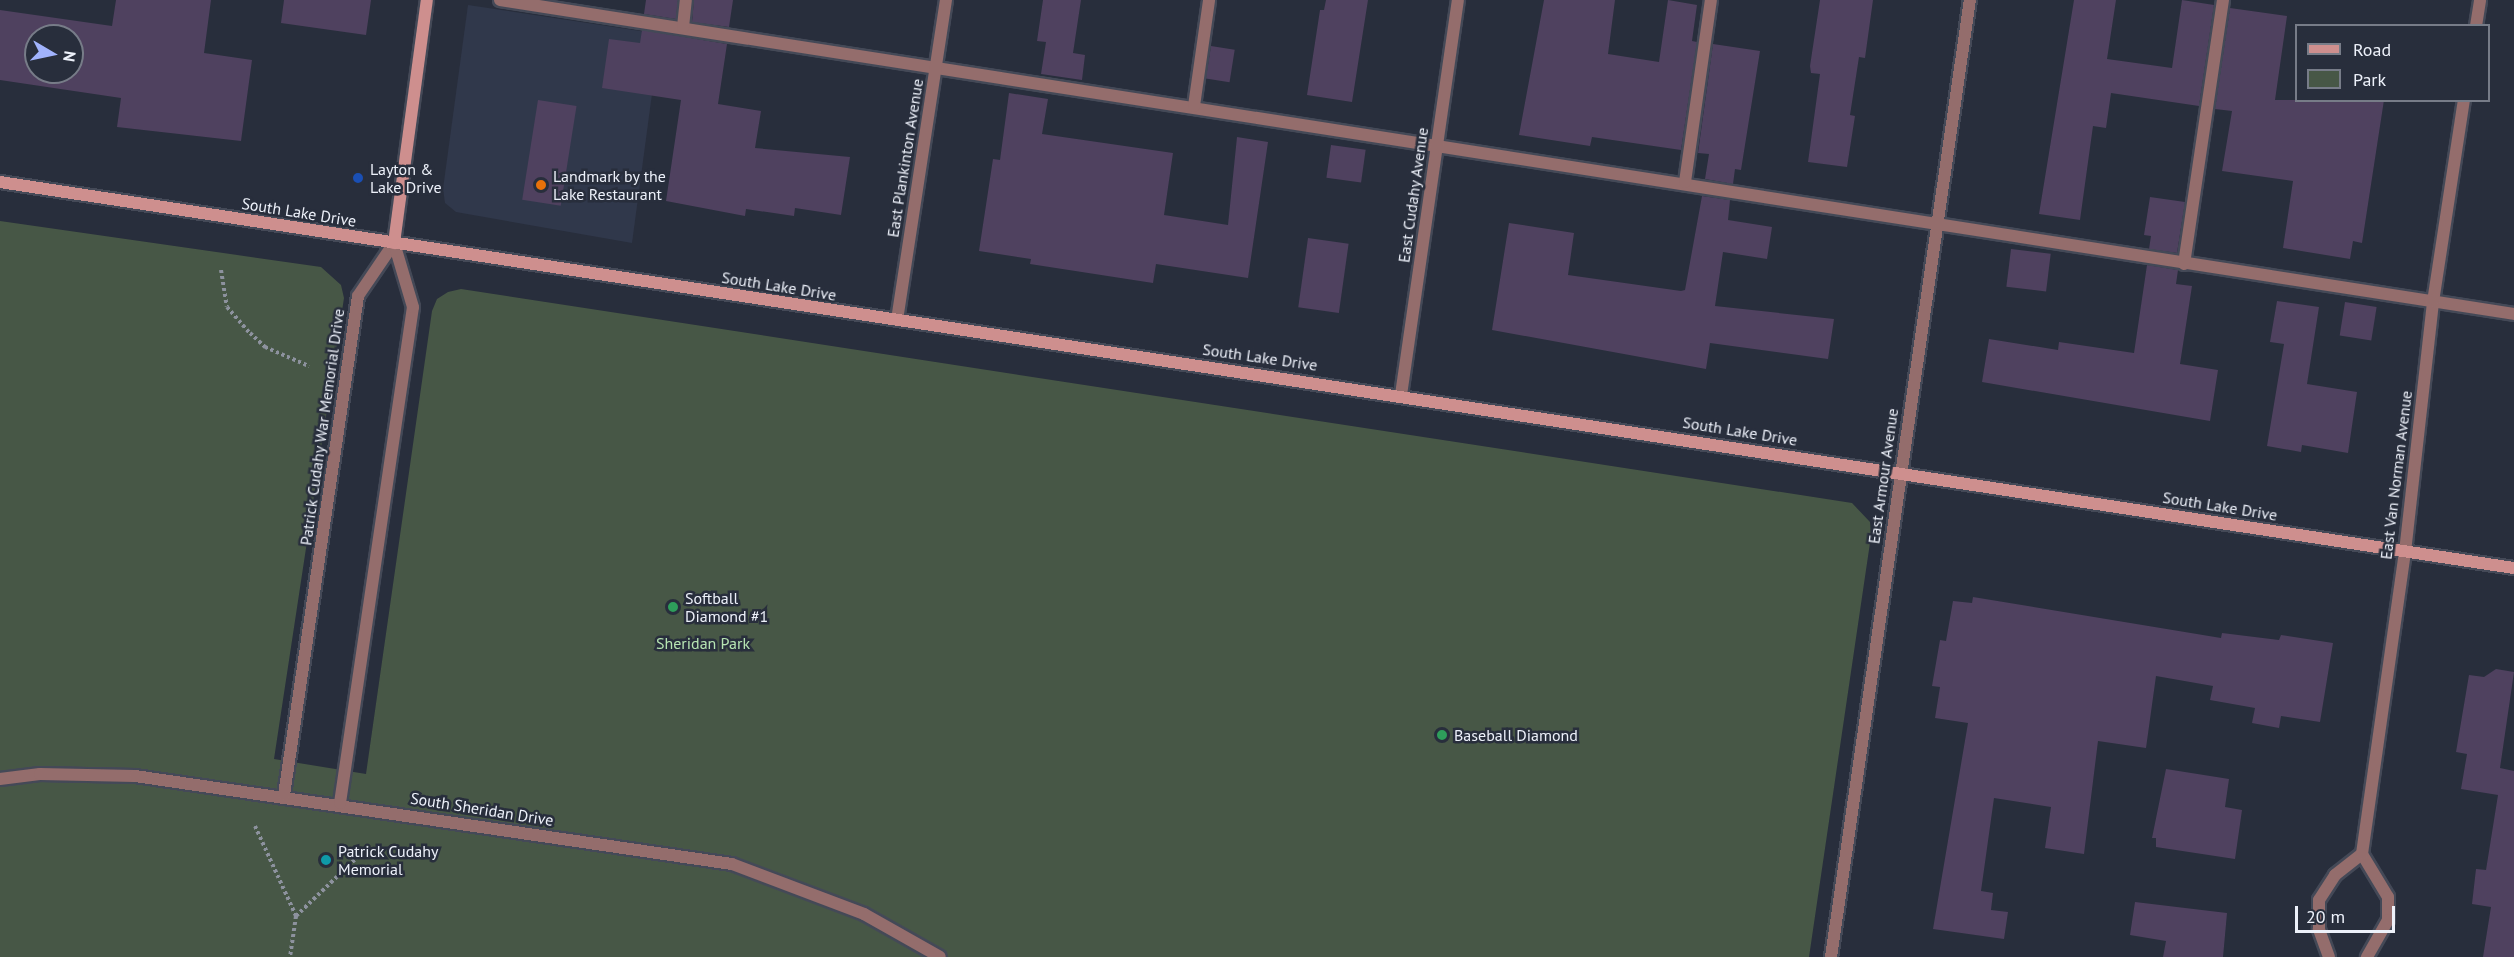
<!DOCTYPE html>
<style>
body{margin:0}
#map{position:relative;width:2514px;height:957px;overflow:hidden;background:#282e3c;font-family:"PT Sans",sans-serif}
div>[style]{position:absolute}
.built>*{inset:0;background:#30384b}
.green>*{inset:0;background:#475746}
.building>*{inset:0;background:#4f415f;transform-origin:0 0}
.path>*{height:4px;margin-top:-2px;transform-origin:0;background:repeating-linear-gradient(90deg,#8d929e 0 3px,transparent 0 6px)}
.roads{filter:drop-shadow(2px 0 #444957) drop-shadow(-2px 0 #444957) drop-shadow(0 2px #444957) drop-shadow(0 -2px #444957)}
.service>*{height:12px;margin:-6px;padding:0 6px;transform-origin:6px;border-radius:6px;background:#946d6c}
.minor>*{height:12px;margin:-6px;padding:0 6px;transform-origin:6px;border-radius:6px;background:#946d6c}
.secondary>*{height:12px;margin:-6px;padding:0 6px;transform-origin:6px;border-radius:6px;background:#ce8f8e}
.dots>*{width:16px;height:16px;translate:-50% -50%;box-sizing:border-box;border:3px solid #282e3c;border-radius:50%}
span{translate:-50% -50%;white-space:nowrap;text-align:center;line-height:1.15;-webkit-text-stroke:5px #282e3c;paint-order:stroke}
.street-label{font-size:16px;color:#edf1fa}
.poi-label{font-size:16px;color:#edf1fa}
.left{translate:0 -50%;text-align:left}
.park-label{font-size:16px;color:#b6e4b2}
.legend{position:absolute;left:2295px;top:24px;width:195px;height:78px;box-sizing:border-box;background:#282e3c;border:2px solid #777c88;margin:0;padding:8px 10px;list-style:none;font-size:18px;color:#edf1fa}
.legend li{display:flex;align-items:center;gap:12px;height:30px}
.legend b{width:30px;border:2px solid #777c88}
.north{position:absolute;left:24px;top:24px;width:60px;height:60px;box-sizing:border-box;background:#282e3c;border:2px solid #777c88;border-radius:50%;rotate:99deg;font-size:16px;font-weight:700;line-height:24px;text-align:center;color:#edf1fa}
.north::after{content:'';display:block;margin:auto;width:21px;height:27px;background:#a1b3fd;clip-path:polygon(50% 0,100% 100%,50% 72%,0 100%)}
.scale{position:absolute;left:2295px;top:906px;width:100px;height:27px;box-sizing:border-box;border:3px solid #edf1fa;border-top:0;padding-left:8px;font-size:18px;line-height:21px;white-space:nowrap;color:#edf1fa;-webkit-text-stroke:4px #282e3c;paint-order:stroke}
</style>
<div id="map">
<div class="built">
<i style="clip-path:polygon(468px 5px,660px 34px,632px 243px,456px 212px,445px 203px,443px 189px)"></i>
</div>
<div class="green">
<i style="clip-path:polygon(0 221px,321px 267px,341px 285px,344px 298px,274px 759px,366px 774px,432px 311px,437px 299px,448px 292px,461px 289px,1852px 503px,1870px 522px,1871px 536px,1809px 957px,0 957px)"></i>
</div>
<div class="building">
<i style="clip-path:polygon(evenodd,116px 0,211px 0,204px 53px,252px 60px,241px 141px,117px 127px,121px 98px,0 80px,0 10px,112px 26px,116px 0,36px 36px,72px 36px,72px 72px,36px 72px,36px 36px)"></i>
<i style="clip-path:polygon(284px 0,371px 0,366px 35px,281px 23px)"></i>
<i style="clip-path:polygon(646px 0,678px 0,676px 19px,644px 14px)"></i>
<i style="clip-path:polygon(694px 0,733px 0,729px 27px,692px 22px)"></i>
<i style="clip-path:polygon(1043px 0,1081px 0,1073px 53px,1085px 55px,1082px 80px,1041px 74px,1046px 42px,1037px 41px)"></i>
<i style="clip-path:polygon(1326px 0,1368px 0,1352px 102px,1307px 95px,1320px 10px,1324px 10px)"></i>
<i style="clip-path:polygon(1544px 0,1615px 0,1608px 54px,1659px 62px,1668px 0,1697px 5px,1692px 41px,1697px 42px,1681px 150px,1592px 137px,1590px 146px,1519px 135px)"></i>
<i style="clip-path:polygon(1820px 0,1873px 0,1865px 58px,1859px 57px,1850px 115px,1855px 116px,1847px 167px,1808px 162px,1820px 74px,1811px 73px,1810px 66px)"></i>
<i style="clip-path:polygon(2074px 0,2116px 0,2107px 59px,2172px 68px,2182px 0,2214px 5px,2199px 106px,2111px 93px,2106px 128px,2093px 126px,2080px 220px,2039px 214px)"></i>
<i style="clip-path:polygon(2230px 8px,2287px 16px,2275px 100px,2384px 100px,2362px 243px,2353px 241px,2350px 259px,2283px 248px,2293px 181px,2222px 171px,2232px 111px,2215px 109px)"></i>
<i style="clip-path:polygon(642px 30px,727px 44px,718px 104px,761px 111px,755px 148px,850px 157px,841px 215px,795px 208px,794px 216px,746px 209px,745px 216px,666px 201px,681px 100px,602px 88px,609px 39px,640px 43px)"></i>
<i style="clip-path:polygon(1713px 44px,1760px 51px,1741px 170px,1735px 169px,1733px 184px,1705px 179px,1709px 154px,1698px 153px)"></i>
<i style="left:1211px;top:46px;width:24px;height:33px;rotate:9deg"></i>
<i style="clip-path:polygon(1009px 93px,1048px 99px,1042px 134px,1173px 153px,1164px 215px,1228px 225px,1237px 137px,1268px 142px,1248px 278px,1156px 264px,1153px 283px,1030px 264px,1031px 259px,979px 251px,993px 159px,1000px 160px)"></i>
<i style="left:538px;top:100px;width:39px;height:101px;rotate:9deg"></i>
<i style="left:1331px;top:145px;width:35px;height:33px;rotate:8deg"></i>
<i style="clip-path:polygon(1702px 196px,1730px 200px,1728px 220px,1772px 227px,1767px 259px,1723px 252px,1715px 306px,1834px 319px,1828px 359px,1710px 343px,1706px 369px,1492px 330px,1509px 223px,1574px 233px,1568px 275px,1681px 291px,1685px 290px)"></i>
<i style="clip-path:polygon(2150px 197px,2185px 202px,2177px 253px,2149px 249px,2151px 236px,2144px 235px)"></i>
<i style="left:1308px;top:238px;width:41px;height:70px;rotate:8deg"></i>
<i style="left:2011px;top:249px;width:40px;height:38px;rotate:7deg"></i>
<i style="clip-path:polygon(2147px 265px,2178px 270px,2176px 284px,2192px 286px,2180px 364px,2218px 370px,2210px 421px,1982px 382px,1989px 339px,2058px 350px,2059px 342px,2134px 353px)"></i>
<i style="clip-path:polygon(2277px 301px,2319px 307px,2307px 384px,2357px 392px,2348px 453px,2302px 445px,2301px 452px,2267px 446px,2284px 344px,2270px 342px)"></i>
<i style="left:2345px;top:302px;width:32px;height:34px;rotate:9deg"></i>
<i style="clip-path:polygon(1973px 597px,2221px 638px,2222px 633px,2279px 640px,2281px 635px,2333px 643px,2320px 722px,2281px 716px,2279px 728px,2252px 723px,2255px 708px,2210px 700px,2213px 686px,2156px 676px,2146px 748px,2098px 741px,2084px 854px,2045px 848px,2051px 807px,1994px 798px,1981px 891px,1993px 893px,1991px 910px,2008px 912px,2004px 939px,1933px 929px,1968px 723px,1935px 718px,1940px 687px,1932px 686px,1940px 640px,1946px 641px,1953px 601px,1972px 603px)"></i>
<i style="clip-path:polygon(2496px 669px,2514px 672px,2500px 768px,2514px 771px,2514px 957px,2483px 957px,2491px 907px,2472px 904px,2476px 869px,2486px 870px,2498px 795px,2461px 789px,2467px 754px,2456px 752px,2469px 675px,2484px 677px)"></i>
<i style="clip-path:polygon(2166px 769px,2229px 779px,2225px 807px,2242px 810px,2235px 859px,2156px 847px,2156px 838px,2152px 838px)"></i>
<i style="clip-path:polygon(2135px 902px,2227px 913px,2223px 957px,2163px 957px,2166px 941px,2130px 935px)"></i>
</div>
<div class="path">
<i style="left:221px;top:270px;width:37px;rotate:81deg"></i>
<i style="left:227px;top:307px;width:35px;rotate:49deg"></i>
<i style="left:250px;top:333px;width:21px;rotate:43deg"></i>
<i style="left:265px;top:347px;width:48px;rotate:23.4deg"></i>
<i style="left:255px;top:826px;width:99px;rotate:65.5deg"></i>
<i style="left:296px;top:916px;width:41px;rotate:98.3deg"></i>
<i style="left:296px;top:916px;width:98px;rotate:-43.8deg"></i>
</div>
<div class="roads">
<div class="service">
<i style="left:500px;top:0;width:2038px;rotate:8.86deg"></i>
<i style="left:683px;top:27px;width:27px;rotate:-84deg"></i>
<i style="left:1194px;top:106px;width:107px;rotate:-81.9deg"></i>
<i style="left:1685px;top:182px;width:184px;rotate:-81.9deg"></i>
<i style="left:2184px;top:264px;width:267px;rotate:-81.6deg"></i>
</div>
<div class="minor">
<i style="left:2476px;top:26px;width:26px;rotate:-81deg"></i>
<i style="left:897px;top:320px;width:324px;rotate:-81.3deg"></i>
<i style="left:1401px;top:395px;width:399px;rotate:-81.8deg"></i>
<i style="left:0;top:779px;width:40px;rotate:-7.1deg"></i>
<i style="left:40px;top:774px;width:95px;rotate:1.2deg"></i>
<i style="left:135px;top:776px;width:603px;rotate:8.39deg"></i>
<i style="left:732px;top:864px;width:141px;rotate:20.7deg"></i>
<i style="left:864px;top:914px;width:87px;rotate:29.5deg"></i>
<i style="left:284px;top:795px;width:504px;rotate:-81.56deg"></i>
<i style="left:358px;top:296px;width:64px;rotate:-55.8deg"></i>
<i style="left:340px;top:803px;width:501px;rotate:-81.63deg"></i>
<i style="left:413px;top:307px;width:67px;rotate:-106.5deg"></i>
<i style="left:2362px;top:854px;width:50px;rotate:58.8deg"></i>
<i style="left:2388px;top:897px;width:23px;rotate:90deg"></i>
<i style="left:2388px;top:920px;width:43px;rotate:119.6deg"></i>
<i style="left:1831px;top:957px;width:967px;rotate:-81.74deg"></i>
<i style="left:2329px;top:957px;width:30px;rotate:-110deg"></i>
<i style="left:2319px;top:929px;width:29px;rotate:-90deg"></i>
<i style="left:2319px;top:900px;width:30px;rotate:-57deg"></i>
<i style="left:2335px;top:875px;width:34px;rotate:-38deg"></i>
<i style="left:2362px;top:854px;width:305px;rotate:-81.9deg"></i>
<i style="left:2405px;top:552px;width:252px;rotate:-83.6deg"></i>
<i style="left:2433px;top:302px;width:204px;rotate:-81.3deg"></i>
</div>
<div class="secondary">
<i style="left:0;top:182px;width:2543px;rotate:8.73deg"></i>
<i style="left:394px;top:243px;width:245px;rotate:-82.3deg"></i>
</div>
</div>
<div class="dots">
<i style="left:358px;top:178px;background:#1a4fb4"></i>
<i style="left:541px;top:185px;background:#e8710a"></i>
<i style="left:673px;top:607px;background:#2e9e5b"></i>
<i style="left:1442px;top:735px;background:#2e9e5b"></i>
<i style="left:326px;top:860px;background:#0f9aa8"></i>
</div>
<div class="street-label">
<span style="left:905px;top:158px;rotate:-81deg">East Plankinton Avenue</span>
<span style="left:1413px;top:195px;rotate:-82deg">East Cudahy Avenue</span>
<span style="left:299px;top:212px;rotate:9deg">South Lake Drive</span>
<span style="left:779px;top:286px;rotate:9deg">South Lake Drive</span>
<span style="left:1260px;top:357px;rotate:8deg">South Lake Drive</span>
<span style="left:322px;top:427px;rotate:-82deg">Patrick Cudahy War Memorial Drive</span>
<span style="left:1740px;top:431px;rotate:9deg">South Lake Drive</span>
<span style="left:2396px;top:475px;rotate:-83deg">East Van Norman Avenue</span>
<span style="left:1883px;top:476px;rotate:-82deg">East Armour Avenue</span>
<span style="left:2220px;top:506px;rotate:9deg">South Lake Drive</span>
<span style="left:482px;top:809px;rotate:9deg">South Sheridan Drive</span>
</div>
<div class="poi-label">
<span class="left" style="left:370px;top:178px">Layton &amp;<br>Lake Drive</span>
<span class="left" style="left:553px;top:185px">Landmark by the<br>Lake Restaurant</span>
<span class="left" style="left:685px;top:607px">Softball<br>Diamond #1</span>
<span class="left" style="left:1454px;top:735px">Baseball Diamond</span>
<span class="left" style="left:338px;top:860px">Patrick Cudahy<br>Memorial</span>
</div>
<div class="park-label">
<span style="left:703px;top:643px">Sheridan Park</span>
</div>
<ul class="legend">
<li><b style="height:8px;background:#ce8f8e"></b>Road</li>
<li><b style="height:16px;background:#475746"></b>Park</li>
</ul>
<div class="north">N</div>
<div class="scale">20 m</div>
</div>
